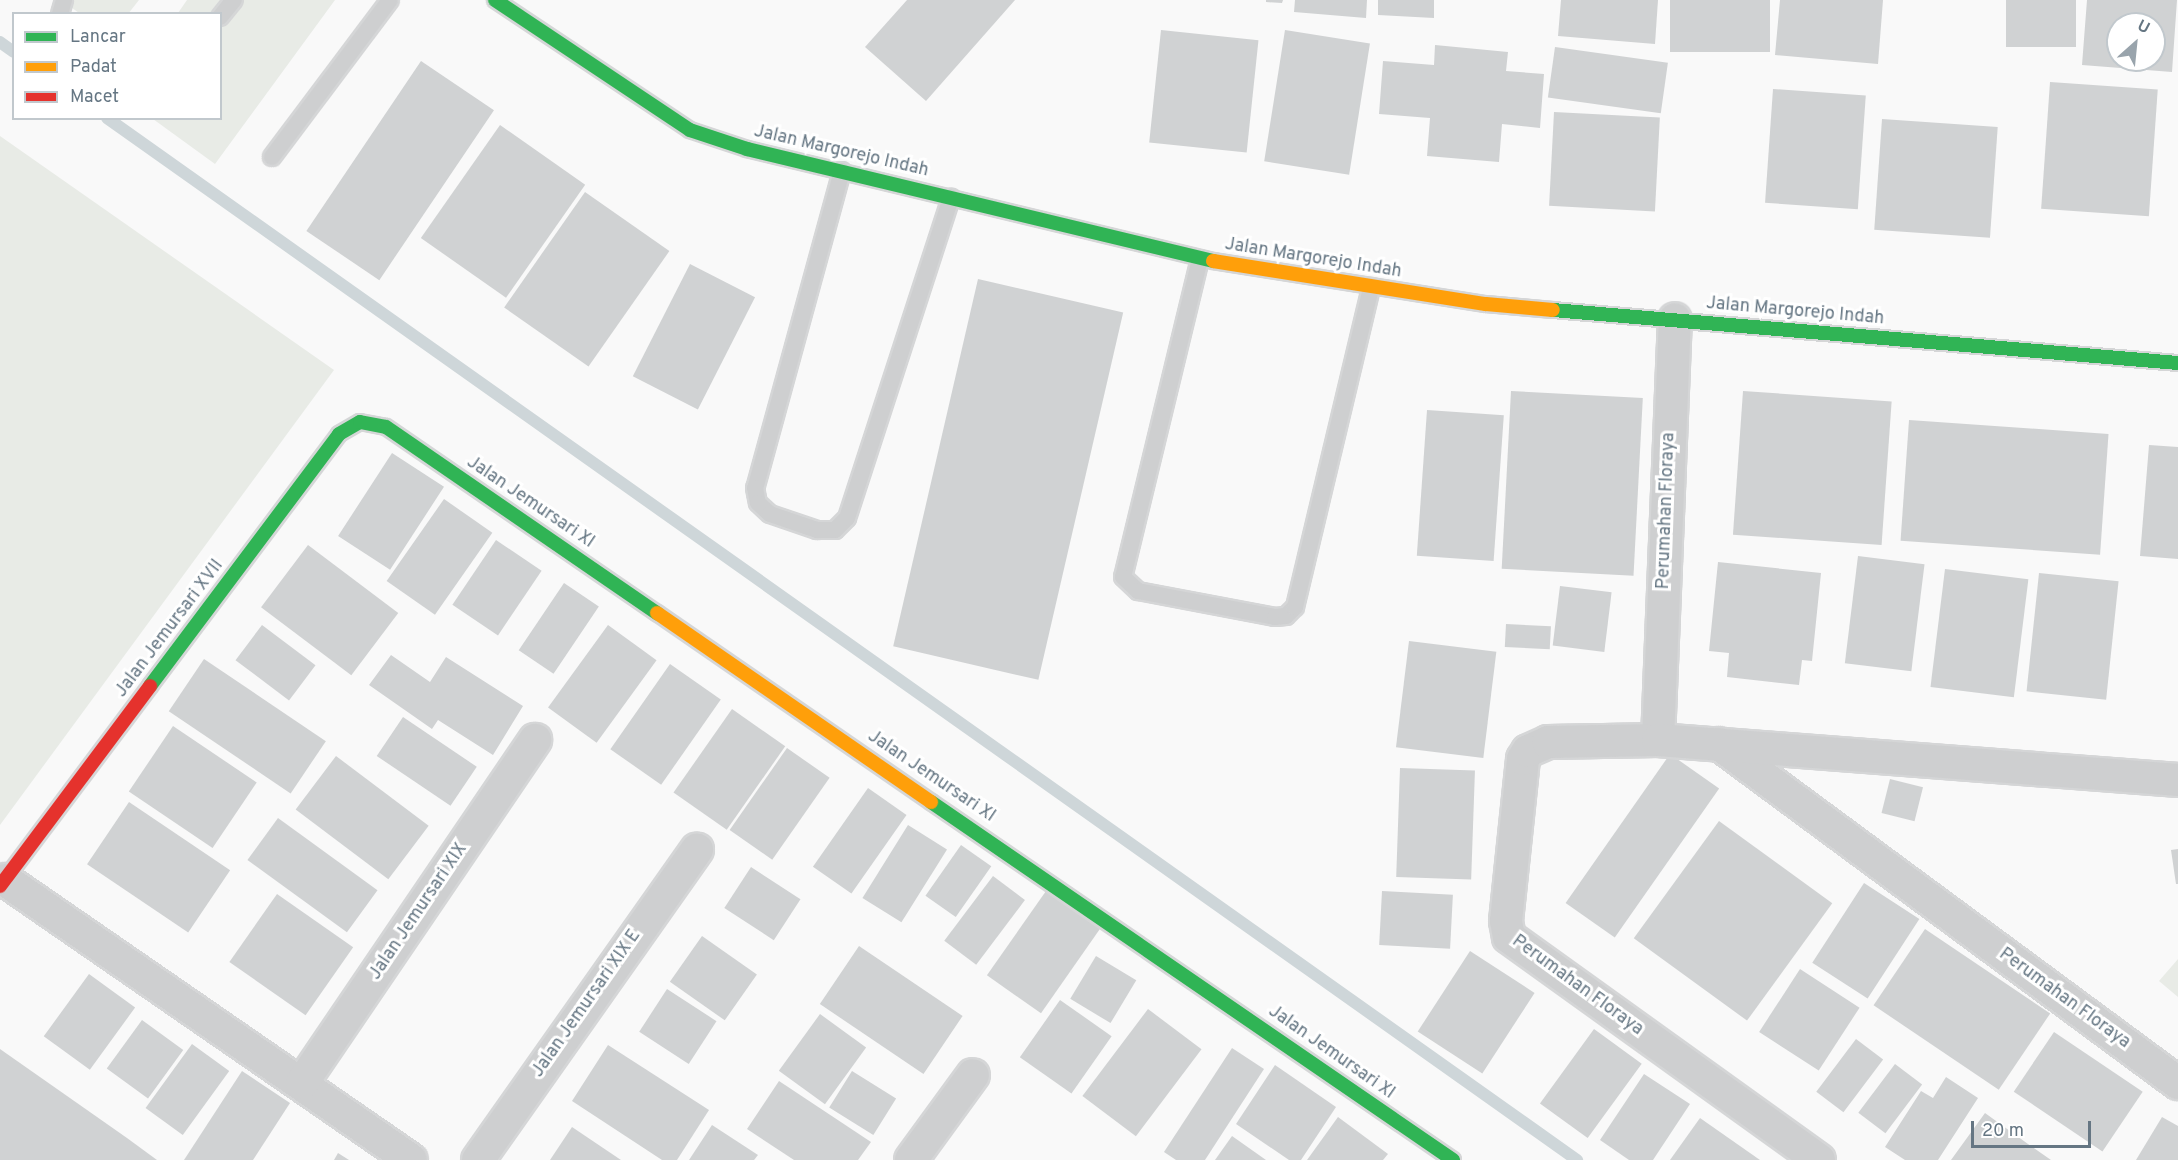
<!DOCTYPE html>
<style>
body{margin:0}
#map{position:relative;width:2178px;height:1160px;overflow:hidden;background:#f9f9f9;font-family:Overpass,sans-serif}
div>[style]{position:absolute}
.green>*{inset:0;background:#e8ebe6}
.stream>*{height:12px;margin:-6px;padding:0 6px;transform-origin:6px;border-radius:6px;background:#ced6d9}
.building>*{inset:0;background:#d0d2d3;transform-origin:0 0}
.roads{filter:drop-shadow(2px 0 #d5d6d7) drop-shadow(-2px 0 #d5d6d7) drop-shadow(0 2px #d5d6d7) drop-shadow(0 -2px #d5d6d7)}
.lane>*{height:16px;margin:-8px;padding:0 8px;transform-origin:8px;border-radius:8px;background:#cecfd0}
.street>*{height:32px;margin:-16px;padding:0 16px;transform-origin:16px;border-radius:16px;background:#cecfd0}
.fast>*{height:14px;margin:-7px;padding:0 7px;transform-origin:7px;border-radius:7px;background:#30b455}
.slow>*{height:14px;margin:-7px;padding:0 7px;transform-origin:7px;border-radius:7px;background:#ff9f0a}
.jam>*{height:14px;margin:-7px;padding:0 7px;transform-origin:7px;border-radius:7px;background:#e5322d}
span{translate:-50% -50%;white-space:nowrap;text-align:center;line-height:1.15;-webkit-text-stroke:6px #fff;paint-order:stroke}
.street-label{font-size:18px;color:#657683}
.legend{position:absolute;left:12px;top:12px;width:210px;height:108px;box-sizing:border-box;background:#fff;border:2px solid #c1c8cd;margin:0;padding:8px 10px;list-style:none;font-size:18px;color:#657683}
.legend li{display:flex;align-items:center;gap:12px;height:30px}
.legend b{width:30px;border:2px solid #c1c8cd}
.north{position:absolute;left:2106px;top:12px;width:60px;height:60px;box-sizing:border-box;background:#fff;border:2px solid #c1c8cd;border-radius:50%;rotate:27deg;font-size:16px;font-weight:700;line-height:24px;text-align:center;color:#657683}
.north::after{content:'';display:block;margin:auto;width:21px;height:27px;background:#99a4ac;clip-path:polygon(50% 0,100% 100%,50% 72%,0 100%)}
.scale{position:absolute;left:1971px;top:1121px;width:120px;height:27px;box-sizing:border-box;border:3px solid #657683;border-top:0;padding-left:8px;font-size:18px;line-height:21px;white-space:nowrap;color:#657683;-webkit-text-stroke:4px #fff;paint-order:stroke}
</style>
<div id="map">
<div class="green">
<i style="clip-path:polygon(61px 0,139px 0,128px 14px,79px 13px)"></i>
<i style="clip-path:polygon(187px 0,335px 0,215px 164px,153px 119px,220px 118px,220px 14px,178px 13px)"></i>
<i style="clip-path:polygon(0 136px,334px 370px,0 825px)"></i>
<i style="clip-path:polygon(2178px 959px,2178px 997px,2159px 981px)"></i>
</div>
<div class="stream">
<i style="left:0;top:42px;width:17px;rotate:36deg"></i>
<i style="left:107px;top:118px;width:1802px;rotate:35.33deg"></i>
</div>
<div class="building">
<i style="clip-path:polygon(907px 0,1015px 0,926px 101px,865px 47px)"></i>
<i style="clip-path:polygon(1266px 0,1283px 0,1282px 3px,1266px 2px)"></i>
<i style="clip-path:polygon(1295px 0,1367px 0,1366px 18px,1294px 12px)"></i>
<i style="clip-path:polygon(1378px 0,1434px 0,1434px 18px,1378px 15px)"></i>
<i style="clip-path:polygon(1561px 0,1658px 0,1655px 44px,1558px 36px)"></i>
<i style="left:1670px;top:0;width:100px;height:52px"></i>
<i style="clip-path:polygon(1780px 0,1883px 0,1878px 64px,1775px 55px)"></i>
<i style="left:2006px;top:0;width:70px;height:47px"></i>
<i style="clip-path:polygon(evenodd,2087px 0,2177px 0,2172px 72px,2082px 65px,2087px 0,2118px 24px,2154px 24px,2154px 60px,2118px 60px,2118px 24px)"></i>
<i style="left:1161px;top:30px;width:98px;height:113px;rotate:6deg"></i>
<i style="left:1285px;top:30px;width:86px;height:133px;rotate:9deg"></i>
<i style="clip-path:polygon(1435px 45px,1508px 52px,1506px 71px,1544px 74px,1540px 128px,1502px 124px,1499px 162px,1427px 156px,1430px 118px,1379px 114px,1383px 61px,1434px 65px)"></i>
<i style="left:1555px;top:47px;width:114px;height:51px;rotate:8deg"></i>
<i style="left:421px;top:61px;width:88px;height:205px;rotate:34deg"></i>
<i style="left:2050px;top:82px;width:108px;height:127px;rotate:4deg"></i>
<i style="left:1773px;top:89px;width:93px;height:114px;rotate:4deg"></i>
<i style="left:1554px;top:112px;width:106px;height:94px;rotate:3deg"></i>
<i style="left:1882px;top:119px;width:116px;height:111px;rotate:4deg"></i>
<i style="left:500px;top:125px;width:104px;height:138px;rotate:35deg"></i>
<i style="left:585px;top:192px;width:103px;height:141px;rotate:35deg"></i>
<i style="left:690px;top:264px;width:73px;height:126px;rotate:27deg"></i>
<i style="left:978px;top:279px;width:149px;height:377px;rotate:13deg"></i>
<i style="left:1511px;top:391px;width:132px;height:178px;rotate:3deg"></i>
<i style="left:1743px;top:391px;width:149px;height:144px;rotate:4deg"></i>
<i style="left:1427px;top:410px;width:77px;height:146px;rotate:4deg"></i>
<i style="left:1909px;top:420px;width:200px;height:121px;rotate:4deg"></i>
<i style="clip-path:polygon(2149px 445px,2178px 447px,2178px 559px,2140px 556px)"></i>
<i style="left:392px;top:453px;width:62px;height:99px;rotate:33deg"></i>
<i style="left:444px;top:499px;width:59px;height:100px;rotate:35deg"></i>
<i style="left:496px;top:540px;width:55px;height:78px;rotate:34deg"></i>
<i style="left:308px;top:545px;width:113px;height:78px;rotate:37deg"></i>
<i style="left:1858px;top:556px;width:67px;height:108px;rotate:7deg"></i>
<i style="clip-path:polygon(1718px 562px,1821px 573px,1812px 661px,1802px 660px,1799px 685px,1727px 677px,1729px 653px,1709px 651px)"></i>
<i style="left:1945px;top:569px;width:84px;height:119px;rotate:7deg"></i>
<i style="left:2039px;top:573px;width:80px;height:119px;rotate:6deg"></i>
<i style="left:564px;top:583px;width:42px;height:81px;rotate:34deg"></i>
<i style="left:1560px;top:586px;width:52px;height:60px;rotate:7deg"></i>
<i style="left:1506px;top:624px;width:45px;height:23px;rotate:3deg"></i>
<i style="left:262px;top:625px;width:67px;height:44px;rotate:37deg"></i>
<i style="left:608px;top:625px;width:60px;height:102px;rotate:36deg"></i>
<i style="left:1409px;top:641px;width:88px;height:107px;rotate:7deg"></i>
<i style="clip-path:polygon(391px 655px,430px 682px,446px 657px,523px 706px,493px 755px,438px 720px,432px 729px,369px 685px)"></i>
<i style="left:204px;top:659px;width:147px;height:63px;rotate:34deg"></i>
<i style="left:670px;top:664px;width:62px;height:104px;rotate:35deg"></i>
<i style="left:732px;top:709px;width:65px;height:102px;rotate:35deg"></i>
<i style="left:403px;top:717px;width:89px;height:47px;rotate:34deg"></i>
<i style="left:173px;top:726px;width:101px;height:79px;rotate:34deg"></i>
<i style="left:787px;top:748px;width:52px;height:100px;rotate:35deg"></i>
<i style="left:1670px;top:754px;width:60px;height:182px;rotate:35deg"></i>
<i style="left:336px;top:756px;width:116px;height:67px;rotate:37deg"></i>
<i style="left:1400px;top:768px;width:75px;height:109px;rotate:2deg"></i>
<i style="left:1890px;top:779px;width:34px;height:35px;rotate:14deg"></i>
<i style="left:868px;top:788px;width:47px;height:96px;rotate:35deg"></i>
<i style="left:129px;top:802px;width:122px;height:75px;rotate:34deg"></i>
<i style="left:278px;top:818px;width:123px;height:52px;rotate:36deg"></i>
<i style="left:1719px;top:821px;width:140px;height:145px;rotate:36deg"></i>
<i style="left:908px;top:825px;width:46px;height:86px;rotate:32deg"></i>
<i style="left:961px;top:845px;width:37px;height:62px;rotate:35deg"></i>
<i style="clip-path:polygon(2178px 849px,2178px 884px,2176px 884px,2171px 850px)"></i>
<i style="left:751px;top:867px;width:59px;height:49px;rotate:33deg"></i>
<i style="left:993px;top:876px;width:40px;height:81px;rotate:37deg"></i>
<i style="left:1864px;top:883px;width:66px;height:95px;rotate:33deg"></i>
<i style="left:1046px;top:891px;width:66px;height:103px;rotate:35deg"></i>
<i style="left:1382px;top:891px;width:71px;height:54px;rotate:3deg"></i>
<i style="left:277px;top:894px;width:93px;height:83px;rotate:35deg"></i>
<i style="left:1925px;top:929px;width:151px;height:92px;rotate:34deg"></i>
<i style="left:702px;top:936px;width:67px;height:56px;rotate:35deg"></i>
<i style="left:859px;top:946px;width:125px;height:70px;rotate:34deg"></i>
<i style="left:1470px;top:951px;width:77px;height:96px;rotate:33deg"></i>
<i style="left:1096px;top:956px;width:47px;height:50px;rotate:31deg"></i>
<i style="left:1800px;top:969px;width:71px;height:75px;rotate:33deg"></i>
<i style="left:89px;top:974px;width:57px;height:77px;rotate:36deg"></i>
<i style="left:667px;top:989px;width:59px;height:51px;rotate:33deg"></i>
<i style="left:1060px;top:1000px;width:63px;height:70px;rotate:35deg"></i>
<i style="left:1148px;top:1009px;width:67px;height:109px;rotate:37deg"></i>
<i style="left:820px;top:1014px;width:57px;height:70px;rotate:36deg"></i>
<i style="left:142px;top:1020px;width:51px;height:60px;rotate:36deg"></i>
<i style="left:1594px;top:1029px;width:59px;height:92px;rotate:36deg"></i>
<i style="left:2054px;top:1032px;width:107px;height:72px;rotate:34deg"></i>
<i style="left:1856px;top:1039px;width:34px;height:66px;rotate:37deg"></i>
<i style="left:192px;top:1044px;width:46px;height:79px;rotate:36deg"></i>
<i style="clip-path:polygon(608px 1045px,709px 1110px,677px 1160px,662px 1160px,572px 1101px)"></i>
<i style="clip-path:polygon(1232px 1048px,1264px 1069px,1205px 1160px,1176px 1160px,1164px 1152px)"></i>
<i style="clip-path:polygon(0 1049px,127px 1138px,157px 1160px,0 1160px)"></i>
<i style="left:1895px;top:1064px;width:34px;height:61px;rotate:37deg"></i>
<i style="clip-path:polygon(1275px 1065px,1336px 1107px,1301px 1160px,1289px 1160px,1236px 1124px)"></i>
<i style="clip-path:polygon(242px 1071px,290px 1103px,253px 1160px,184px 1160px)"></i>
<i style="left:852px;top:1071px;width:52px;height:43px;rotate:32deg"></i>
<i style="clip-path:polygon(1644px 1074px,1690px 1104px,1653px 1160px,1629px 1160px,1600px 1140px)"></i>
<i style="clip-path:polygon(1946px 1077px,1978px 1098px,1938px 1160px,1905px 1160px,1885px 1147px,1921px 1091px,1933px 1098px)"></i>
<i style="clip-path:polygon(779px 1081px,871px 1142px,858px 1160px,794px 1160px,747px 1129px)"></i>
<i style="clip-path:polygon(1985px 1113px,2028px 1144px,2051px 1160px,1951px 1160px)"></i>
<i style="clip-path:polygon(1338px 1117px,1388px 1154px,1383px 1160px,1307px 1160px)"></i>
<i style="clip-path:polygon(2162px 1117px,2178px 1126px,2178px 1160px,2136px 1160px)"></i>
<i style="clip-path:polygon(1700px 1118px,1760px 1160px,1670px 1160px)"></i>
<i style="clip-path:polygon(712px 1125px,758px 1155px,754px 1160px,689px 1160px)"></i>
<i style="clip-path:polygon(572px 1127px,621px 1160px,550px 1160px)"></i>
<i style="clip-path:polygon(1232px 1136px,1266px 1160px,1215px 1160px)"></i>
<i style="clip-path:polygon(338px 1153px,349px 1160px,334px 1160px)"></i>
</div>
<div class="roads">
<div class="lane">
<i style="left:60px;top:14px;width:15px;rotate:-74deg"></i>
<i style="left:220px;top:17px;width:22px;rotate:-51deg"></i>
<i style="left:272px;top:157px;width:196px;rotate:-53.1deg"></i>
<i style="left:842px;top:171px;width:329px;rotate:105.3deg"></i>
<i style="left:755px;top:488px;width:15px;rotate:79deg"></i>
<i style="left:758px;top:503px;width:16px;rotate:43deg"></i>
<i style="left:770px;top:514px;width:50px;rotate:18.8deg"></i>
<i style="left:817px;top:530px;width:18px"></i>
<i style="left:835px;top:530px;width:17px;rotate:-45deg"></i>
<i style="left:847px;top:518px;width:337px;rotate:-72deg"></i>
<i style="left:1200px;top:259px;width:327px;rotate:103.6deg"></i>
<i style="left:1123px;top:577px;width:21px;rotate:43deg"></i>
<i style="left:1138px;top:591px;width:139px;rotate:10.7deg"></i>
<i style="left:1275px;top:617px;width:11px;rotate:-5deg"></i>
<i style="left:1286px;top:616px;width:13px;rotate:-45deg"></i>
<i style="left:1295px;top:607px;width:329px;rotate:-76.6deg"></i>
</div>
<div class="street">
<i style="left:1658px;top:740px;width:421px;rotate:-87.7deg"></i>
<i style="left:1719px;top:744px;width:571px;rotate:36.45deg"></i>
<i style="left:5px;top:880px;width:493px;rotate:34.6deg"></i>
<i style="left:302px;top:1083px;width:415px;rotate:-55.8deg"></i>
<i style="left:478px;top:1160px;width:380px;rotate:-54.8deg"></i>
<i style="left:911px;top:1160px;width:105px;rotate:-53.9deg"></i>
<i style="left:1819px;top:1160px;width:382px;rotate:-144.3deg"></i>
<i style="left:1509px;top:937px;width:16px;rotate:-101deg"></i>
<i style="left:1506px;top:921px;width:163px;rotate:-84deg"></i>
<i style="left:1523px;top:759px;width:9px;rotate:-58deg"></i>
<i style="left:1528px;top:751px;width:22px;rotate:-24deg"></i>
<i style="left:1548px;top:742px;width:110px;rotate:-1deg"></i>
<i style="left:1658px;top:740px;width:522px;rotate:4.4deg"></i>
</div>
<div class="fast">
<i style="left:495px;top:0;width:234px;rotate:33.7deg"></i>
<i style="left:690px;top:130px;width:60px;rotate:18.4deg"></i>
<i style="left:747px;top:149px;width:479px;rotate:13.5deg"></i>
<i style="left:1553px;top:310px;width:627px;rotate:4.85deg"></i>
<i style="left:150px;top:686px;width:315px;rotate:-53.1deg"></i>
<i style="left:339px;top:434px;width:24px;rotate:-30deg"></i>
<i style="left:360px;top:422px;width:26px;rotate:11deg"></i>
<i style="left:386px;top:427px;width:329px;rotate:34.5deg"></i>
<i style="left:931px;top:802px;width:633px;rotate:34.44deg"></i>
</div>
<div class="slow">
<i style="left:1213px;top:261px;width:276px;rotate:9deg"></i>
<i style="left:1486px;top:304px;width:67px;rotate:5.1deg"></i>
<i style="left:657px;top:613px;width:333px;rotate:34.6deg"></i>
</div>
<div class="jam">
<i style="left:0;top:886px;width:250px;rotate:-53.1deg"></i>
</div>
</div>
<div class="street-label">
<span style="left:841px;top:152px;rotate:13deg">Jalan Margorejo Indah</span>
<span style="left:1313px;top:259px;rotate:9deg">Jalan Margorejo Indah</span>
<span style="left:1795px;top:312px;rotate:5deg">Jalan Margorejo Indah</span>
<span style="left:530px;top:503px;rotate:34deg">Jalan Jemursari XI</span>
<span style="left:1667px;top:511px;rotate:-88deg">Perumahan Floraya</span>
<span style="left:170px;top:629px;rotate:-53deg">Jalan Jemursari XVII</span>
<span style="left:931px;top:777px;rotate:34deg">Jalan Jemursari XI</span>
<span style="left:419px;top:912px;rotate:-56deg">Jalan Jemursari XIX</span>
<span style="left:1577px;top:986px;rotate:36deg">Perumahan Floraya</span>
<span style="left:2064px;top:999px;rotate:36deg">Perumahan Floraya</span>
<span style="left:587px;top:1004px;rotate:-55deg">Jalan Jemursari XIX E</span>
<span style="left:1331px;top:1053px;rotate:35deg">Jalan Jemursari XI</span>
</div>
<ul class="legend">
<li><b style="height:8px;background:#30b455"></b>Lancar</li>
<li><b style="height:8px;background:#ff9f0a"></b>Padat</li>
<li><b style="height:8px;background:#e5322d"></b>Macet</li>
</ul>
<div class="north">U</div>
<div class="scale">20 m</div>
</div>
